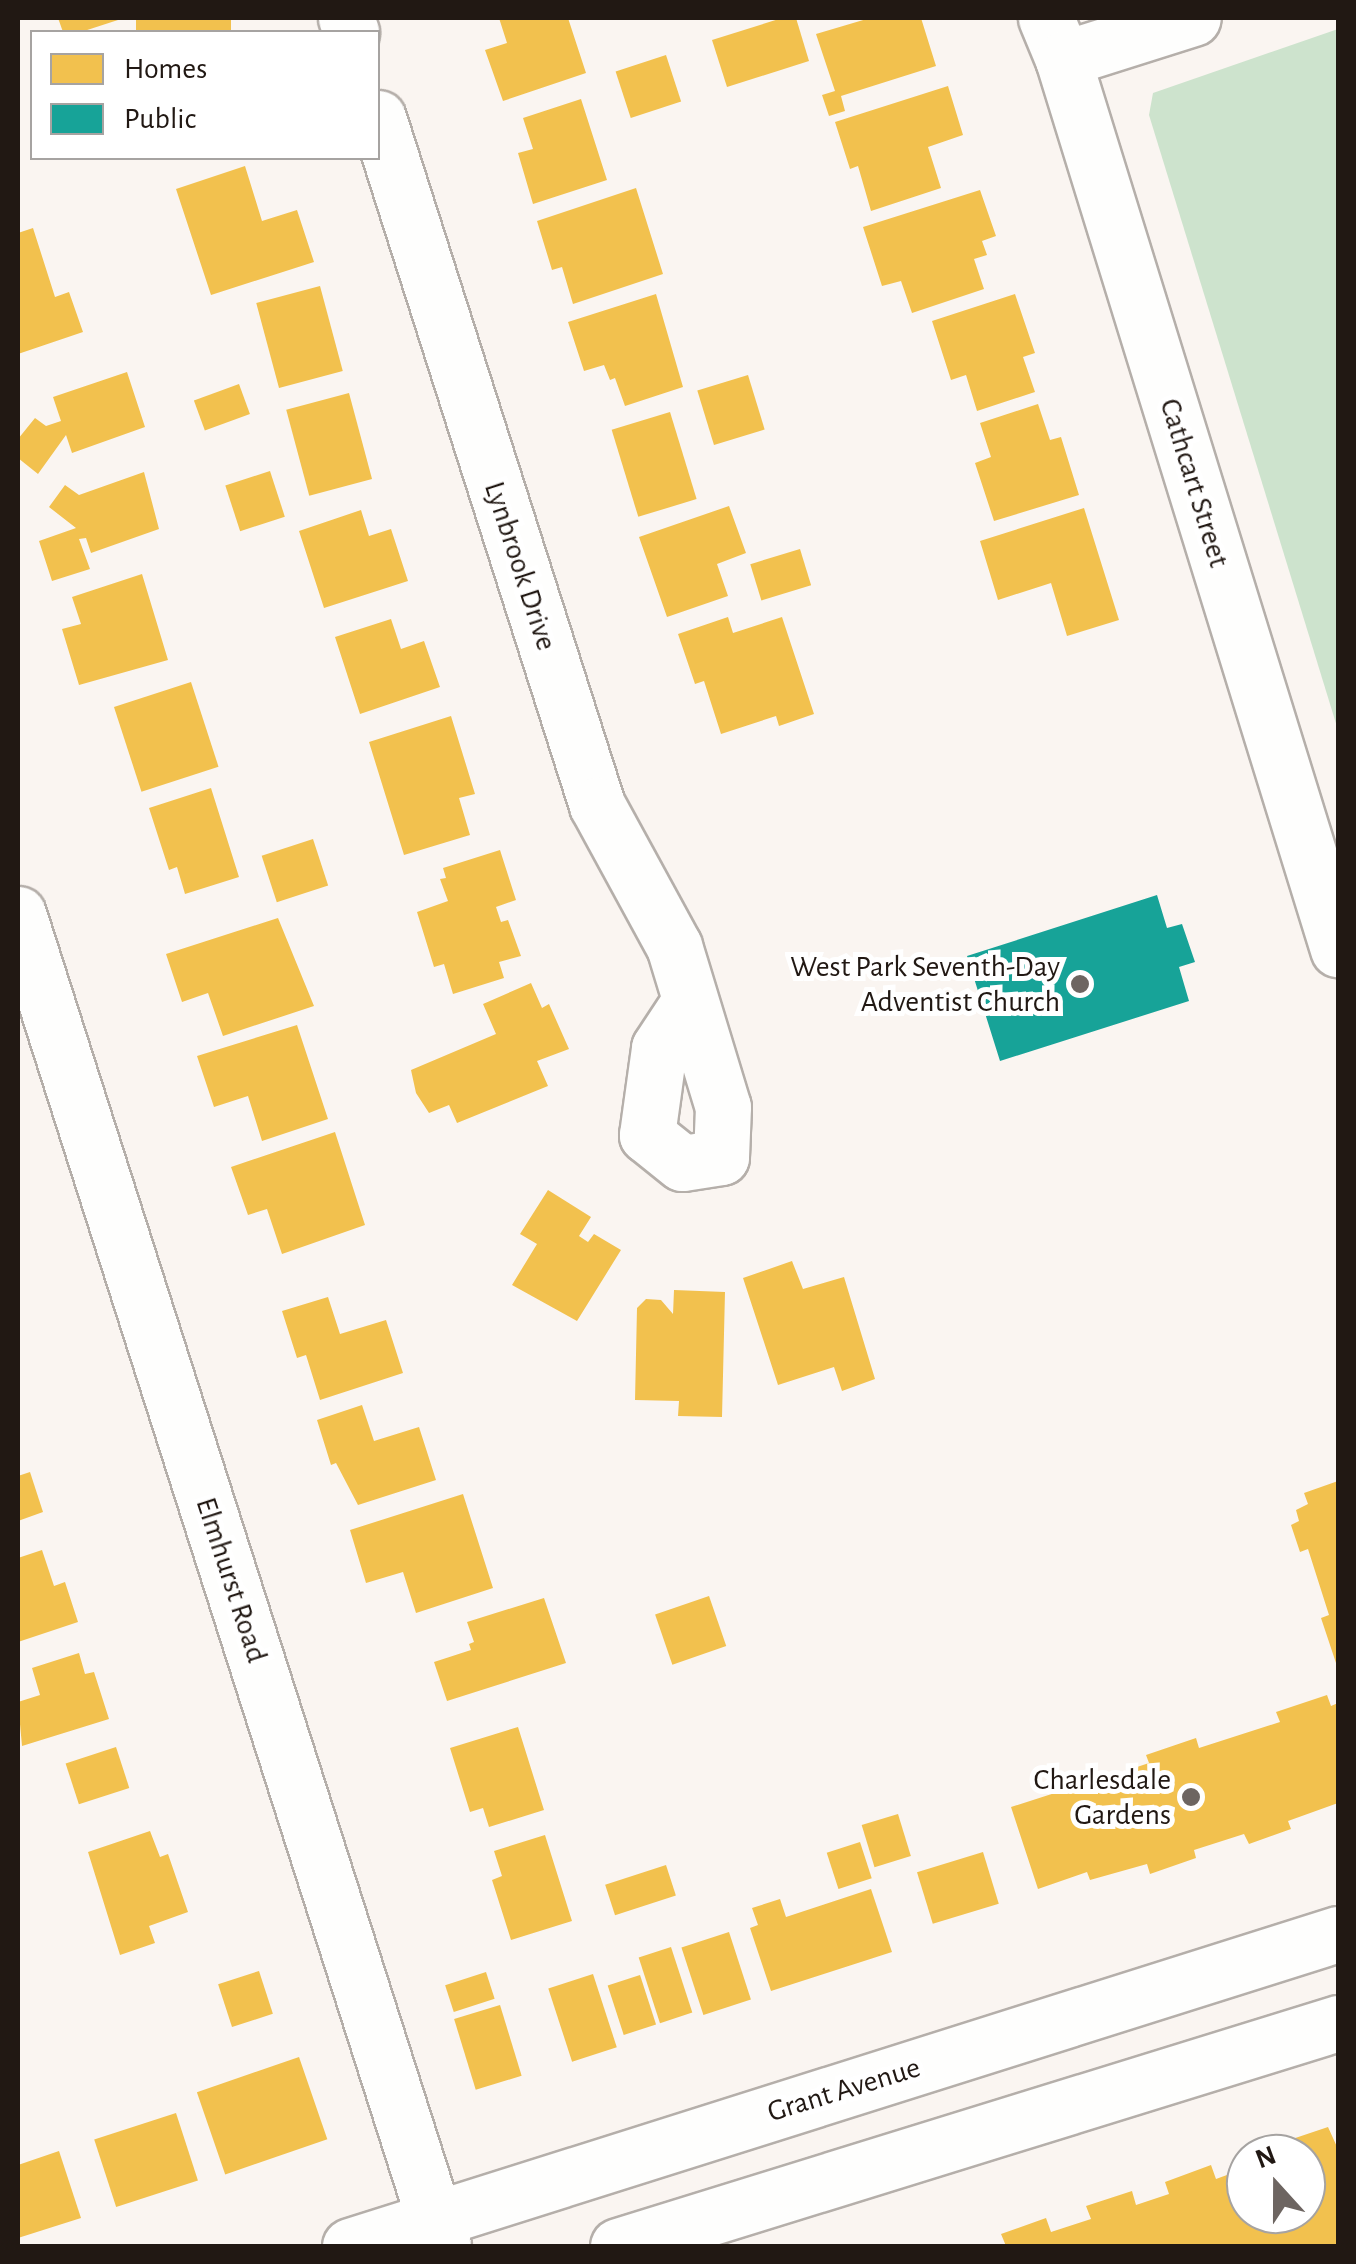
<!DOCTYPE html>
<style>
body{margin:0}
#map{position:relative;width:1356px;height:2264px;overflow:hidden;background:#faf5f1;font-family:"Alegreya Sans",sans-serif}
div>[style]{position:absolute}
.forest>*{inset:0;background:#cde3cd}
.homes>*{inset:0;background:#f2c14e;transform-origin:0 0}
.public>*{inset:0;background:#17a398}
.roads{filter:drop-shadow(2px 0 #b5afaa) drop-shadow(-2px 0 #b5afaa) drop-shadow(0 2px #b5afaa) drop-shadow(0 -2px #b5afaa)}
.minor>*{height:55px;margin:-27.5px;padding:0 27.5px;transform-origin:27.5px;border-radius:27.5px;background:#fefefd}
.major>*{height:55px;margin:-27.5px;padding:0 27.5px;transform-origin:27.5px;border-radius:27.5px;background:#fefefd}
.dots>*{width:28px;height:28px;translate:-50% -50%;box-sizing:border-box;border:5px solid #fff;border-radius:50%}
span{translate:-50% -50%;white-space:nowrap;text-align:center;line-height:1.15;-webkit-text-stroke:10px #fff;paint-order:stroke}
.street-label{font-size:30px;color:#211813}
.poi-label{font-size:30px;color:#211813}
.right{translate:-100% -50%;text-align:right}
.frame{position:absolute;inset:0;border:20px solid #211813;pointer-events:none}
.legend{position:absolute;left:30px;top:30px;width:350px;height:130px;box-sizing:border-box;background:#fff;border:2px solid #a6a3a1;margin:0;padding:12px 18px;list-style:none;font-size:30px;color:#211813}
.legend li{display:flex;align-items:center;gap:20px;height:50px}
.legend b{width:50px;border:2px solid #a6a3a1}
.north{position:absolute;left:1226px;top:2134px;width:100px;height:100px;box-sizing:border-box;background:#fff;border:2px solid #a6a3a1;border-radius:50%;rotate:339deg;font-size:28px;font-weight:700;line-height:40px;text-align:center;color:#211813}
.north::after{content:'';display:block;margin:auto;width:35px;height:45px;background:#6d6561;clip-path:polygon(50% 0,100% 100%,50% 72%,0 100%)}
</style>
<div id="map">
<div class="forest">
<i style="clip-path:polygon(1338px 29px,1338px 730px,1149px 115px,1153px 93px)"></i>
</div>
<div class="homes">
<i style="clip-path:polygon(58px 18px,117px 18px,118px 20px,81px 32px,63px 32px)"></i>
<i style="left:136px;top:18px;width:95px;height:15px"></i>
<i style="clip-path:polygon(499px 18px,568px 18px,586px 73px,503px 101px,485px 50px,507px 43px)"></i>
<i style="clip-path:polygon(782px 18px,796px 18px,809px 61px,727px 87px,712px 40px)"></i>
<i style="clip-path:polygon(870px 18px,921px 18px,936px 66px,841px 96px,845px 111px,829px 116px,822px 95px,835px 91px,816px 34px)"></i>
<i style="left:666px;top:55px;width:49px;height:53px;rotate:72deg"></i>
<i style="clip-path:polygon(948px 86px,963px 135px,928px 147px,941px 188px,871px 211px,858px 166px,850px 169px,835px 122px)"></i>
<i style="clip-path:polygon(581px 99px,607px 180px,533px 204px,518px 153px,533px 149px,523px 118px)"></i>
<i style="clip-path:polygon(245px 166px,262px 221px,297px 210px,314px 262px,211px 295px,176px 189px)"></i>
<i style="clip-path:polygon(636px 188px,663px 274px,573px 304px,562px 267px,552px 270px,537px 221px)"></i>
<i style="clip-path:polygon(980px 190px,996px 236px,982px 241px,987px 255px,974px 259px,984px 289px,912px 313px,901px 281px,882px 286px,863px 227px)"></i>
<i style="clip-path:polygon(33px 228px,55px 297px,69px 292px,83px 332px,18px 354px,18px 233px)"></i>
<i style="left:320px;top:286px;width:88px;height:66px;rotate:75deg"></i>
<i style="clip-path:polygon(656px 294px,683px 387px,625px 406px,615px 378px,610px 380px,604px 365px,584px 371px,568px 322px)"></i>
<i style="clip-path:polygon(1015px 294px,1035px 353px,1023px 357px,1035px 392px,977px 411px,966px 375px,951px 380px,932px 321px)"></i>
<i style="clip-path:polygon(127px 372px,145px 427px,72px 453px,66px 435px,38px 474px,18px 458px,18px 439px,35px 418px,46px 426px,61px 421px,53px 397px)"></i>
<i style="left:748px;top:375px;width:57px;height:53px;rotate:73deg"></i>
<i style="left:239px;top:384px;width:32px;height:48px;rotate:70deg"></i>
<i style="left:349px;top:393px;width:89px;height:65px;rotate:75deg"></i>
<i style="clip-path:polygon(1038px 404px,1050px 440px,1061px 437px,1079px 495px,994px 521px,975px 463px,991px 457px,980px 423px)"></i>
<i style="left:670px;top:412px;width:91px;height:61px;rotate:73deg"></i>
<i style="left:270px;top:471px;width:48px;height:47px;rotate:72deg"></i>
<i style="clip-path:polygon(144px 472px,159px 529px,91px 553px,86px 538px,79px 539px,90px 569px,52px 581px,39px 541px,76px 528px,49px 507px,65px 485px,79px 495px)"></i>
<i style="clip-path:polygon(729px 506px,746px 553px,717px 564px,728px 596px,667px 617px,639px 537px)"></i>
<i style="clip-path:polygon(1084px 508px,1119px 620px,1067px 636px,1051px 583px,998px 600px,980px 541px)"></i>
<i style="clip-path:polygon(361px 510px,369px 536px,391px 529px,408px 581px,324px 608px,299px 531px)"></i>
<i style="left:800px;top:549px;width:38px;height:52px;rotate:73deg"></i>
<i style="clip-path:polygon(142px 574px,168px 660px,79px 685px,62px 629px,81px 624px,72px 597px)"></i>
<i style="clip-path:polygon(728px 617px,733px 633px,782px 617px,814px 714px,779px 726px,776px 716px,721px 734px,704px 681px,695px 684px,678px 634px)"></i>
<i style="clip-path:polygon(391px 619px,401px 649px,424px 641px,440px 687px,360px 714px,335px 637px)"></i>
<i style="left:191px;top:682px;width:89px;height:81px;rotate:72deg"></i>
<i style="clip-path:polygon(451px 716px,475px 794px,459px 798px,470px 835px,404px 855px,369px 742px)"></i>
<i style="clip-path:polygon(211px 788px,239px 877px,185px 894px,177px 867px,169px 870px,149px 808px)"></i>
<i style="left:313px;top:839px;width:49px;height:54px;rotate:72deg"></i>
<i style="clip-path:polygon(500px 850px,516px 900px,496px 907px,501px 922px,508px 920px,521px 956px,499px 962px,504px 978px,453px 994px,444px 964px,434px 967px,417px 912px,448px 901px,440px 879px,446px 878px,443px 868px)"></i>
<i style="clip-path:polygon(278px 918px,314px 1006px,223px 1036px,208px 993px,182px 1002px,166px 954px)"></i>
<i style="clip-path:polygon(531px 983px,542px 1008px,549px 1004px,569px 1049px,537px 1061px,548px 1086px,457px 1123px,449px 1105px,429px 1113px,416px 1093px,411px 1070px,496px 1034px,483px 1004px)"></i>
<i style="clip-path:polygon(297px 1025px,328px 1119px,262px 1141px,248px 1096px,214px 1107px,197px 1056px)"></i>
<i style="clip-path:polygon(335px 1132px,365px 1225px,282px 1254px,267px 1209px,248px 1215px,231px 1167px)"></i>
<i style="clip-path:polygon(548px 1190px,591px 1217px,579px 1236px,588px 1242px,594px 1234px,621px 1250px,577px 1321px,512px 1285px,537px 1244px,520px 1234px)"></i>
<i style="clip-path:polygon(792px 1261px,803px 1289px,844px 1277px,875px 1379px,842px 1391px,834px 1367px,778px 1385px,743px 1278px)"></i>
<i style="clip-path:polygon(674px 1290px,725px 1292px,722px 1417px,678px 1416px,679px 1401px,635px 1400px,637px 1308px,646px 1299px,661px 1300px,673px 1314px)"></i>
<i style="clip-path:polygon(328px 1297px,340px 1334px,386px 1320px,403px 1373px,320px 1400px,306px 1355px,297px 1358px,282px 1311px)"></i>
<i style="clip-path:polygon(362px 1405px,374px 1441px,419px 1427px,436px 1480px,358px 1505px,336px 1463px,331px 1465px,317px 1420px)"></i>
<i style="clip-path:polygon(30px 1472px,43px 1512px,18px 1521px,18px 1476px)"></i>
<i style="clip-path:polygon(1338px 1481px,1338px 1669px,1321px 1618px,1329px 1615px,1308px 1549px,1300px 1552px,1291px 1525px,1299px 1521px,1296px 1510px,1308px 1504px,1304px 1493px)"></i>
<i style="clip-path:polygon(463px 1494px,493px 1588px,416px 1613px,403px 1572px,366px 1583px,350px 1530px)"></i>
<i style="clip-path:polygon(42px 1550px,54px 1586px,65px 1582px,78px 1622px,18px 1642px,18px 1558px)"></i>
<i style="left:709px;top:1596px;width:53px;height:57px;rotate:71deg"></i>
<i style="clip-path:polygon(544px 1598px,566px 1663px,447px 1701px,434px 1662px,471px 1650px,469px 1644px,474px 1642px,467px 1622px)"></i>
<i style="clip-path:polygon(79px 1653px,85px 1674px,94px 1672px,109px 1719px,22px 1746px,18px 1702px,40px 1695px,32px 1668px)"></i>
<i style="clip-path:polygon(1327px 1695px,1331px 1706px,1338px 1703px,1338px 1803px,1288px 1821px,1291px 1829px,1249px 1844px,1244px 1834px,1194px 1850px,1196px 1858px,1150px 1874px,1147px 1864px,1090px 1880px,1087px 1872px,1038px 1889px,1011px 1807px,1061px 1791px,1058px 1783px,1083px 1774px,1086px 1784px,1149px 1763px,1146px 1755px,1196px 1738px,1199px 1748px,1280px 1722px,1276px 1712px)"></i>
<i style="clip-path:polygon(518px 1727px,544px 1810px,489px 1827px,483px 1808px,470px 1812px,450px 1748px)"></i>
<i style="left:116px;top:1747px;width:43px;height:53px;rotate:72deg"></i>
<i style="left:898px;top:1814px;width:44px;height:38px;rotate:73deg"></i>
<i style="clip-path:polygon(150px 1831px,160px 1857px,168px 1854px,188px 1912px,149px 1926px,155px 1943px,120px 1955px,88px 1852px)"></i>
<i style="clip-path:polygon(545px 1835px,572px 1921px,511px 1940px,492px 1880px,502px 1876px,494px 1851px)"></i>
<i style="left:860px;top:1842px;width:38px;height:35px;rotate:72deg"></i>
<i style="left:983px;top:1852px;width:54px;height:69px;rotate:73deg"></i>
<i style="left:666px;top:1865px;width:32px;height:64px;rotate:72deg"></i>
<i style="clip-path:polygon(871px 1889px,892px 1952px,771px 1991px,750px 1928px,758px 1925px,752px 1908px,780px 1899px,786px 1917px)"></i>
<i style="left:729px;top:1932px;width:71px;height:50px;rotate:72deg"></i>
<i style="left:671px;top:1947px;width:69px;height:34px;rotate:72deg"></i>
<i style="left:259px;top:1971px;width:45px;height:43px;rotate:72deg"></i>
<i style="left:486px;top:1972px;width:28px;height:43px;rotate:72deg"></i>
<i style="left:593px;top:1974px;width:77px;height:47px;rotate:72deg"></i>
<i style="left:640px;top:1975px;width:52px;height:34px;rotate:72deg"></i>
<i style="left:500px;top:2005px;width:74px;height:48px;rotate:73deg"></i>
<i style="left:299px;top:2057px;width:87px;height:108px;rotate:71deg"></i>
<i style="left:176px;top:2113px;width:71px;height:86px;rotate:72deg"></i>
<i style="clip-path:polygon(1328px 2127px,1338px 2149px,1338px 2246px,1006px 2246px,1001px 2234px,1046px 2218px,1051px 2232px,1091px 2219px,1086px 2206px,1132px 2191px,1136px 2205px,1169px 2194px,1165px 2182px,1211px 2165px,1216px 2179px,1246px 2168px,1246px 2214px,1306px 2214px,1306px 2154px,1251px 2153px)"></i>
<i style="clip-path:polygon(59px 2151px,81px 2218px,18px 2238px,18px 2165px)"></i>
</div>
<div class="public">
<i style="clip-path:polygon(1157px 895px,1167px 928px,1182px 924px,1195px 962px,1179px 967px,1189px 1001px,1000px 1061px,967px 956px)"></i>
</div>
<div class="roads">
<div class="minor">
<i style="left:346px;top:18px;width:15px;rotate:70deg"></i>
<i style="left:1046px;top:18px;width:44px;rotate:67.5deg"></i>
<i style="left:1063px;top:59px;width:932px;rotate:72.83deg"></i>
<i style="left:1063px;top:59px;width:136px;rotate:-17.5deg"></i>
<i style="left:378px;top:118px;width:721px;rotate:72.32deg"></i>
<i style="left:597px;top:805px;width:161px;rotate:61.4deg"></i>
<i style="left:674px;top:946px;width:168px;rotate:73.1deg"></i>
<i style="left:723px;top:1107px;width:50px;rotate:92.3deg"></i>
<i style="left:721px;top:1157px;width:39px;rotate:171deg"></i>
<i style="left:682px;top:1163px;width:45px;rotate:-141.3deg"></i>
<i style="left:647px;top:1135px;width:88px;rotate:-82.1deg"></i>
<i style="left:659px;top:1048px;width:56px;rotate:-56.6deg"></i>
<i style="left:18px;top:914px;width:1398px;rotate:72.3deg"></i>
</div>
<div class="major">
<i style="left:350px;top:2246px;width:1036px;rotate:-17.53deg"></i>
<i style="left:618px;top:2246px;width:754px;rotate:-17.21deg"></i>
</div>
</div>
<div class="dots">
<i style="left:1080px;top:984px;background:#6d6561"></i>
<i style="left:1191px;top:1797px;background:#6d6561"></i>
</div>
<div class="street-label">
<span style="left:1194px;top:483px;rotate:73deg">Cathcart Street</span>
<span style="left:520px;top:566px;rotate:72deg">Lynbrook Drive</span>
<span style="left:231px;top:1580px;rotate:72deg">Elmhurst Road</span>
<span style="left:844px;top:2090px;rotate:-17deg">Grant Avenue</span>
</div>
<div class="poi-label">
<span class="right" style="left:1060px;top:984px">West Park Seventh-Day<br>Adventist Church</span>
<span class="right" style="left:1171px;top:1797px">Charlesdale<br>Gardens</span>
</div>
<div class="frame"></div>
<ul class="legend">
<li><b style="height:28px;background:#f2c14e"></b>Homes</li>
<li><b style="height:28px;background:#17a398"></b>Public</li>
</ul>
<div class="north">N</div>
</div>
